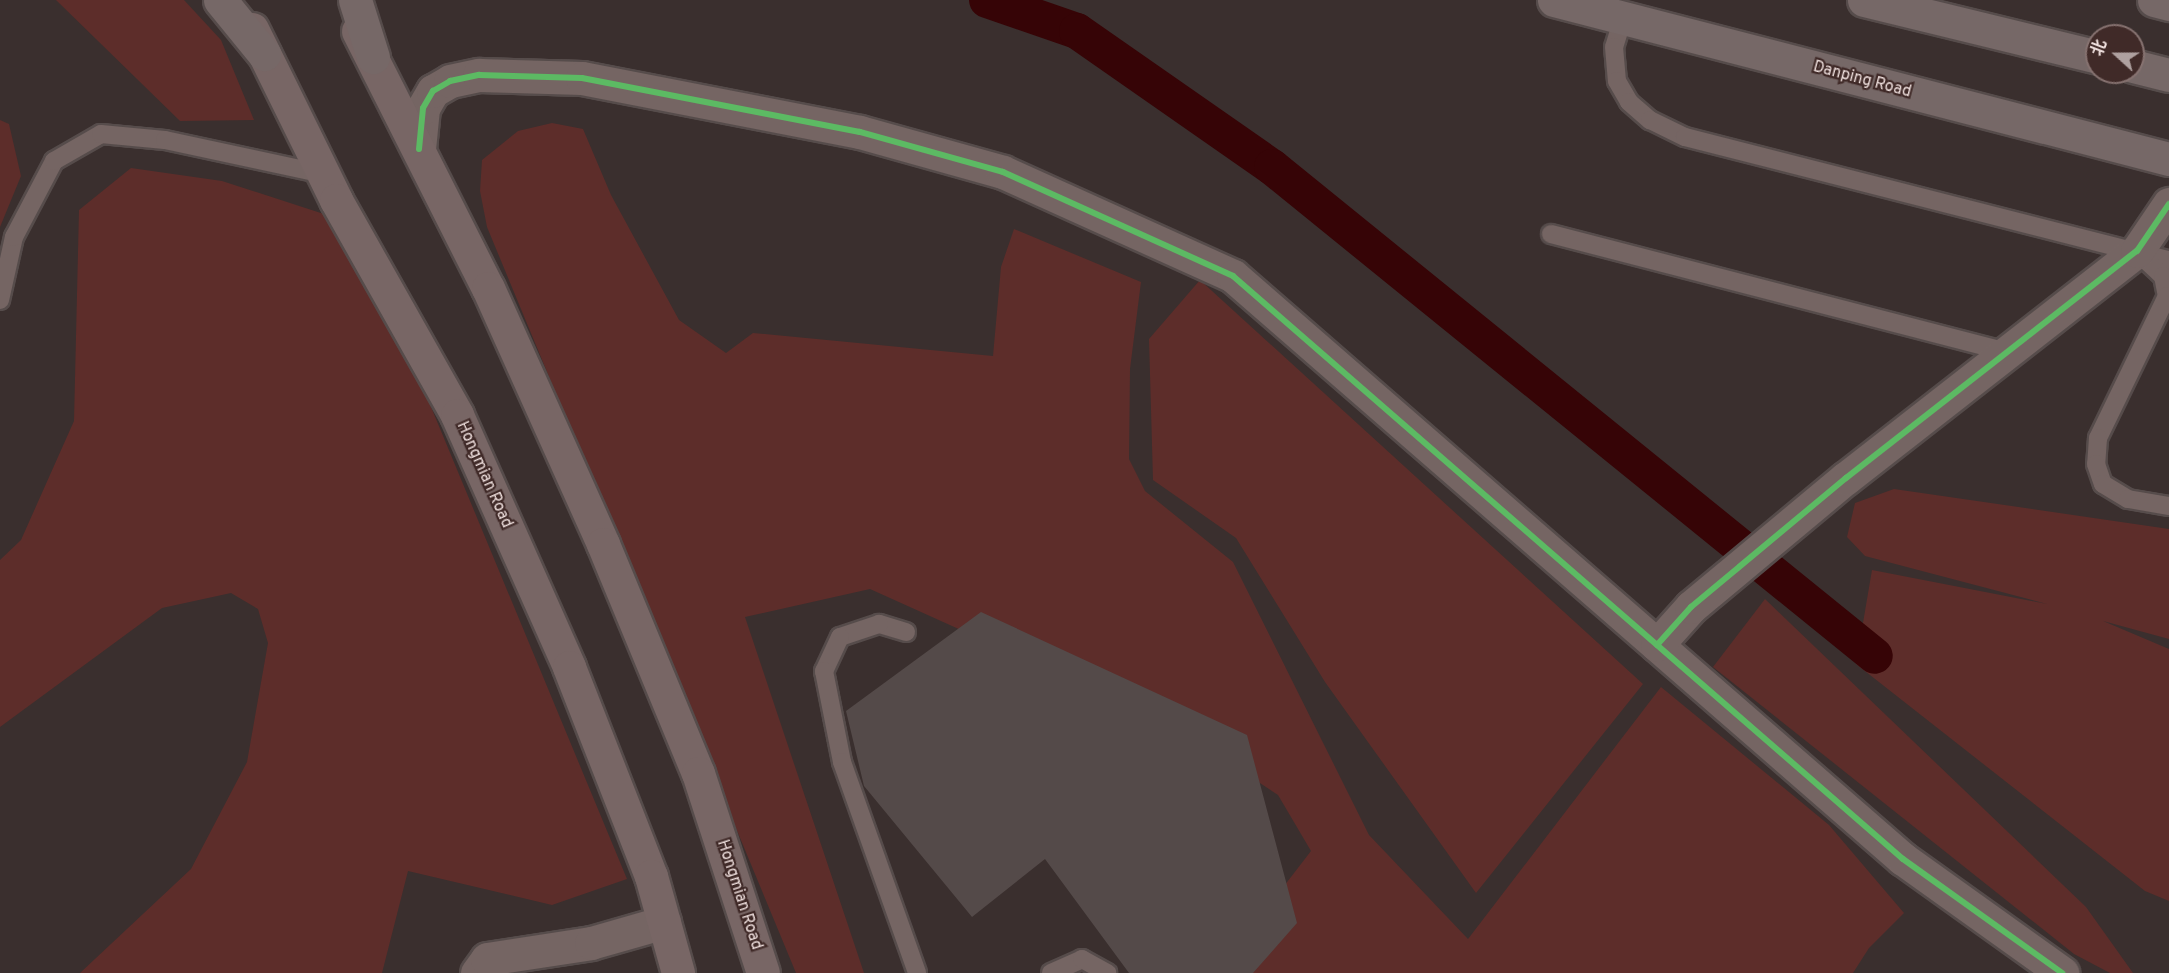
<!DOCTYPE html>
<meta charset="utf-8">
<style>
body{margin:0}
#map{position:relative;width:2169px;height:973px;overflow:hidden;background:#3a2f2e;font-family:Overpass,"Noto Sans SC",sans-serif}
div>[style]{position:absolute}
.green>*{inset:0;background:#5d2d2a}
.canal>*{height:36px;margin:-18px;padding:0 18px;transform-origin:18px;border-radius:18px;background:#360406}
.building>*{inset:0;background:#544a49}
.roads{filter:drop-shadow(2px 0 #564c4b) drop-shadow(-2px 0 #564c4b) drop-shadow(0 2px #564c4b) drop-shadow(0 -2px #564c4b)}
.service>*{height:18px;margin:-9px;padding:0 9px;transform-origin:9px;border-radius:9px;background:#756563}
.minor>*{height:33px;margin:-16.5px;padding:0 16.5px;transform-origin:16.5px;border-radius:16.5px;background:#756563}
.secondary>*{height:33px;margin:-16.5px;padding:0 16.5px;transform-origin:16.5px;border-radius:16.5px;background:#786665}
.trunk>*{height:33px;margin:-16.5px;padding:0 16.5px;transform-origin:16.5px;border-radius:16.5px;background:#766867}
.cycleway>*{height:6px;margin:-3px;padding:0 3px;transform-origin:3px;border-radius:3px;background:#5cba63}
span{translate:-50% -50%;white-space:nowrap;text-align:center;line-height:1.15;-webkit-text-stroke:4.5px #402a28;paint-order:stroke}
.street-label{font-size:16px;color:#eedfdd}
.north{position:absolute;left:2085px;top:24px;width:60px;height:60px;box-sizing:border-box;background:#402a28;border:2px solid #867270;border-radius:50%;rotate:291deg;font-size:16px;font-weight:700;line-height:24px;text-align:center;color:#eedfdd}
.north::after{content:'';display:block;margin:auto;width:21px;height:27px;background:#afa1a0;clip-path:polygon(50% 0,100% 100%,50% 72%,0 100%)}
</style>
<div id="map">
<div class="green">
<i style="clip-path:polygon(56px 0,184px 0,221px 40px,254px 120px,180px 121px)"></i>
<i style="clip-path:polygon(0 120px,9px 124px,21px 176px,0 227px)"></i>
<i style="clip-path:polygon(552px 123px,583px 129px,611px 195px,679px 320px,726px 353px,753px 333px,993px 356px,1001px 267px,1014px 229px,1141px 282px,1130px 369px,1129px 459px,1145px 491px,1233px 562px,1369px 835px,1468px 939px,1661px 687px,1829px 825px,1904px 913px,1869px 948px,1853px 973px,1231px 973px,1234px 951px,1311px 851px,1278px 795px,1174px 726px,870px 589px,745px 617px,864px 973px,796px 973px,487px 227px,480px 191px,482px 160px,518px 131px)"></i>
<i style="clip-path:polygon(131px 168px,222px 181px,330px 216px,397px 325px,627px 879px,552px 905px,408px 871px,382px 973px,80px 973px,191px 869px,247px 762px,268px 643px,258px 609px,231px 593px,162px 608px,0 727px,0 560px,21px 540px,74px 421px,79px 210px)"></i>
<i style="clip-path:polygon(1200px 280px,1643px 684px,1476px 893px,1325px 682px,1236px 538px,1153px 480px,1149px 339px)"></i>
<i style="clip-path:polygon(1894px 489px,2169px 529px,2169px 639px,2103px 621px,2169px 649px,2169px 901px,2145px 891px,1856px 664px,1872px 570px,2047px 604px,1865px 556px,1847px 537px,1855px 503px)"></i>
<i style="clip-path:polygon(1765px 599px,2086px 907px,2133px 973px,2110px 973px,2074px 954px,1713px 667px)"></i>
</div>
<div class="canal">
<i style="left:987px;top:0;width:95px;rotate:19deg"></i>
<i style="left:1077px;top:31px;width:238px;rotate:34.9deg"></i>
<i style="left:1272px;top:167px;width:776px;rotate:39.04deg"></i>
</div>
<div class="building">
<i style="clip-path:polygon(981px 612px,1247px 735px,1297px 923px,1253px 973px,1129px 973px,1045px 859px,972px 917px,864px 786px,846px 711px)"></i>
</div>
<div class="roads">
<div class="service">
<i style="left:1623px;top:18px;width:30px;rotate:107deg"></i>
<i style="left:1614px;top:47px;width:34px;rotate:85deg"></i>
<i style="left:1617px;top:81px;width:24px;rotate:60deg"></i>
<i style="left:1629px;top:102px;width:28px;rotate:41deg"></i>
<i style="left:1650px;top:120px;width:39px;rotate:26deg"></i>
<i style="left:1685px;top:137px;width:499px;rotate:14.3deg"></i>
<i style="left:1551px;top:234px;width:475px;rotate:14.5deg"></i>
<i style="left:2138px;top:253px;width:34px;rotate:43deg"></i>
<i style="left:2163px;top:276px;width:20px;rotate:79deg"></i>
<i style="left:2167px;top:296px;width:158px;rotate:115.9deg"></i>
<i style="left:2098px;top:438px;width:26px;rotate:94deg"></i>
<i style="left:2096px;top:464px;width:21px;rotate:71deg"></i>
<i style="left:2103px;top:484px;width:29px;rotate:31deg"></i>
<i style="left:2128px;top:499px;width:42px;rotate:9.7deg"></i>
<i style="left:0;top:300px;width:65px;rotate:-77.5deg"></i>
<i style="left:14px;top:237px;width:86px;rotate:-62.2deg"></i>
<i style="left:54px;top:161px;width:54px;rotate:-29.9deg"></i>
<i style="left:101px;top:134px;width:64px;rotate:5.4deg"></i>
<i style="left:165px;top:140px;width:162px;rotate:12.1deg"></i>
<i style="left:906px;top:632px;width:28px;rotate:-163deg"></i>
<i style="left:879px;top:624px;width:41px;rotate:161.6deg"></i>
<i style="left:840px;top:637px;width:38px;rotate:115deg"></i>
<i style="left:824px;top:671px;width:93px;rotate:78.8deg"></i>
<i style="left:842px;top:762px;width:224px;rotate:70.4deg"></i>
<i style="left:1051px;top:973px;width:34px;rotate:-24deg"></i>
<i style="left:1082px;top:959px;width:29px;rotate:29deg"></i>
</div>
<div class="minor">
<i style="left:419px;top:149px;width:41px;rotate:-84.4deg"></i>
<i style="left:423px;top:108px;width:20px;rotate:-60deg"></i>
<i style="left:433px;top:91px;width:20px;rotate:-30deg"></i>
<i style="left:450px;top:81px;width:30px;rotate:-12deg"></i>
<i style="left:479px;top:75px;width:103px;rotate:1.7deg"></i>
<i style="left:582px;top:78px;width:283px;rotate:11deg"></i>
<i style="left:860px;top:132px;width:148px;rotate:15.6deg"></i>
<i style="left:1003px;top:172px;width:252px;rotate:24.3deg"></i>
<i style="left:1233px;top:276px;width:888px;rotate:41.03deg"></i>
<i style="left:1903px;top:859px;width:196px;rotate:35.6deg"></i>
<i style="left:1657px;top:645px;width:51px;rotate:-48.2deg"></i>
<i style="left:1691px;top:607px;width:202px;rotate:-39.8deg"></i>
<i style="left:1846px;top:478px;width:369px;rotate:-38deg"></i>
<i style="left:2137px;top:251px;width:57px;rotate:-55.8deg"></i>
<i style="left:477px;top:973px;width:17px;rotate:-54deg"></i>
<i style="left:487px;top:959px;width:105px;rotate:-8.7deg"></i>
<i style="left:591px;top:943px;width:76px;rotate:-16deg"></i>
</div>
<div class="secondary">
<i style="left:252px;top:29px;width:191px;rotate:63.8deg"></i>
<i style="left:336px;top:200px;width:247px;rotate:60.6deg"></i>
<i style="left:457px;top:415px;width:276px;rotate:66deg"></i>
<i style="left:569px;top:667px;width:225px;rotate:68.6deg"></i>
<i style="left:651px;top:876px;width:101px;rotate:74.4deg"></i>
<i style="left:358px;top:31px;width:288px;rotate:63.2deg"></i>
<i style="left:488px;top:288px;width:281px;rotate:65.8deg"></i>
<i style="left:603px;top:544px;width:248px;rotate:67.5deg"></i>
<i style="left:698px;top:773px;width:210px;rotate:72deg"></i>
</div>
<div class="trunk">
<i style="left:220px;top:0;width:70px;rotate:50.8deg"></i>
<i style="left:355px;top:0;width:60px;rotate:72.5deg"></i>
<i style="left:1554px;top:0;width:635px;rotate:14.5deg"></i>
<i style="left:1864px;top:0;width:240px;rotate:13.7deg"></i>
<i style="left:2154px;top:0;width:16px;rotate:15deg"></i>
<i style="left:2133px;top:66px;width:37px;rotate:14deg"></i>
</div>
</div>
<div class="cycleway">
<i style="left:419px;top:149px;width:41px;rotate:-84.4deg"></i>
<i style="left:423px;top:108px;width:20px;rotate:-60deg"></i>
<i style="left:433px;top:91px;width:20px;rotate:-30deg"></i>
<i style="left:450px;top:81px;width:30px;rotate:-12deg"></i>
<i style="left:479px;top:75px;width:103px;rotate:1.7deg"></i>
<i style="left:582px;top:78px;width:283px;rotate:11deg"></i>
<i style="left:860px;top:132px;width:148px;rotate:15.6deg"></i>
<i style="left:1003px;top:172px;width:252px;rotate:24.3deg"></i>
<i style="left:1233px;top:276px;width:888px;rotate:41.03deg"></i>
<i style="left:1903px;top:859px;width:196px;rotate:35.6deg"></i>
<i style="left:1657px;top:645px;width:51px;rotate:-48.2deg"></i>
<i style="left:1691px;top:607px;width:202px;rotate:-39.8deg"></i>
<i style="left:1846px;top:478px;width:369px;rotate:-38deg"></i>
<i style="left:2137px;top:251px;width:57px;rotate:-55.8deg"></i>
</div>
<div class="street-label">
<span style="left:1862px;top:80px;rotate:15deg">Danping Road</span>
<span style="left:484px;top:475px;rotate:66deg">Hongmian Road</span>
<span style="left:739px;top:895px;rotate:72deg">Hongmian Road</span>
</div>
<div class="north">北</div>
</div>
